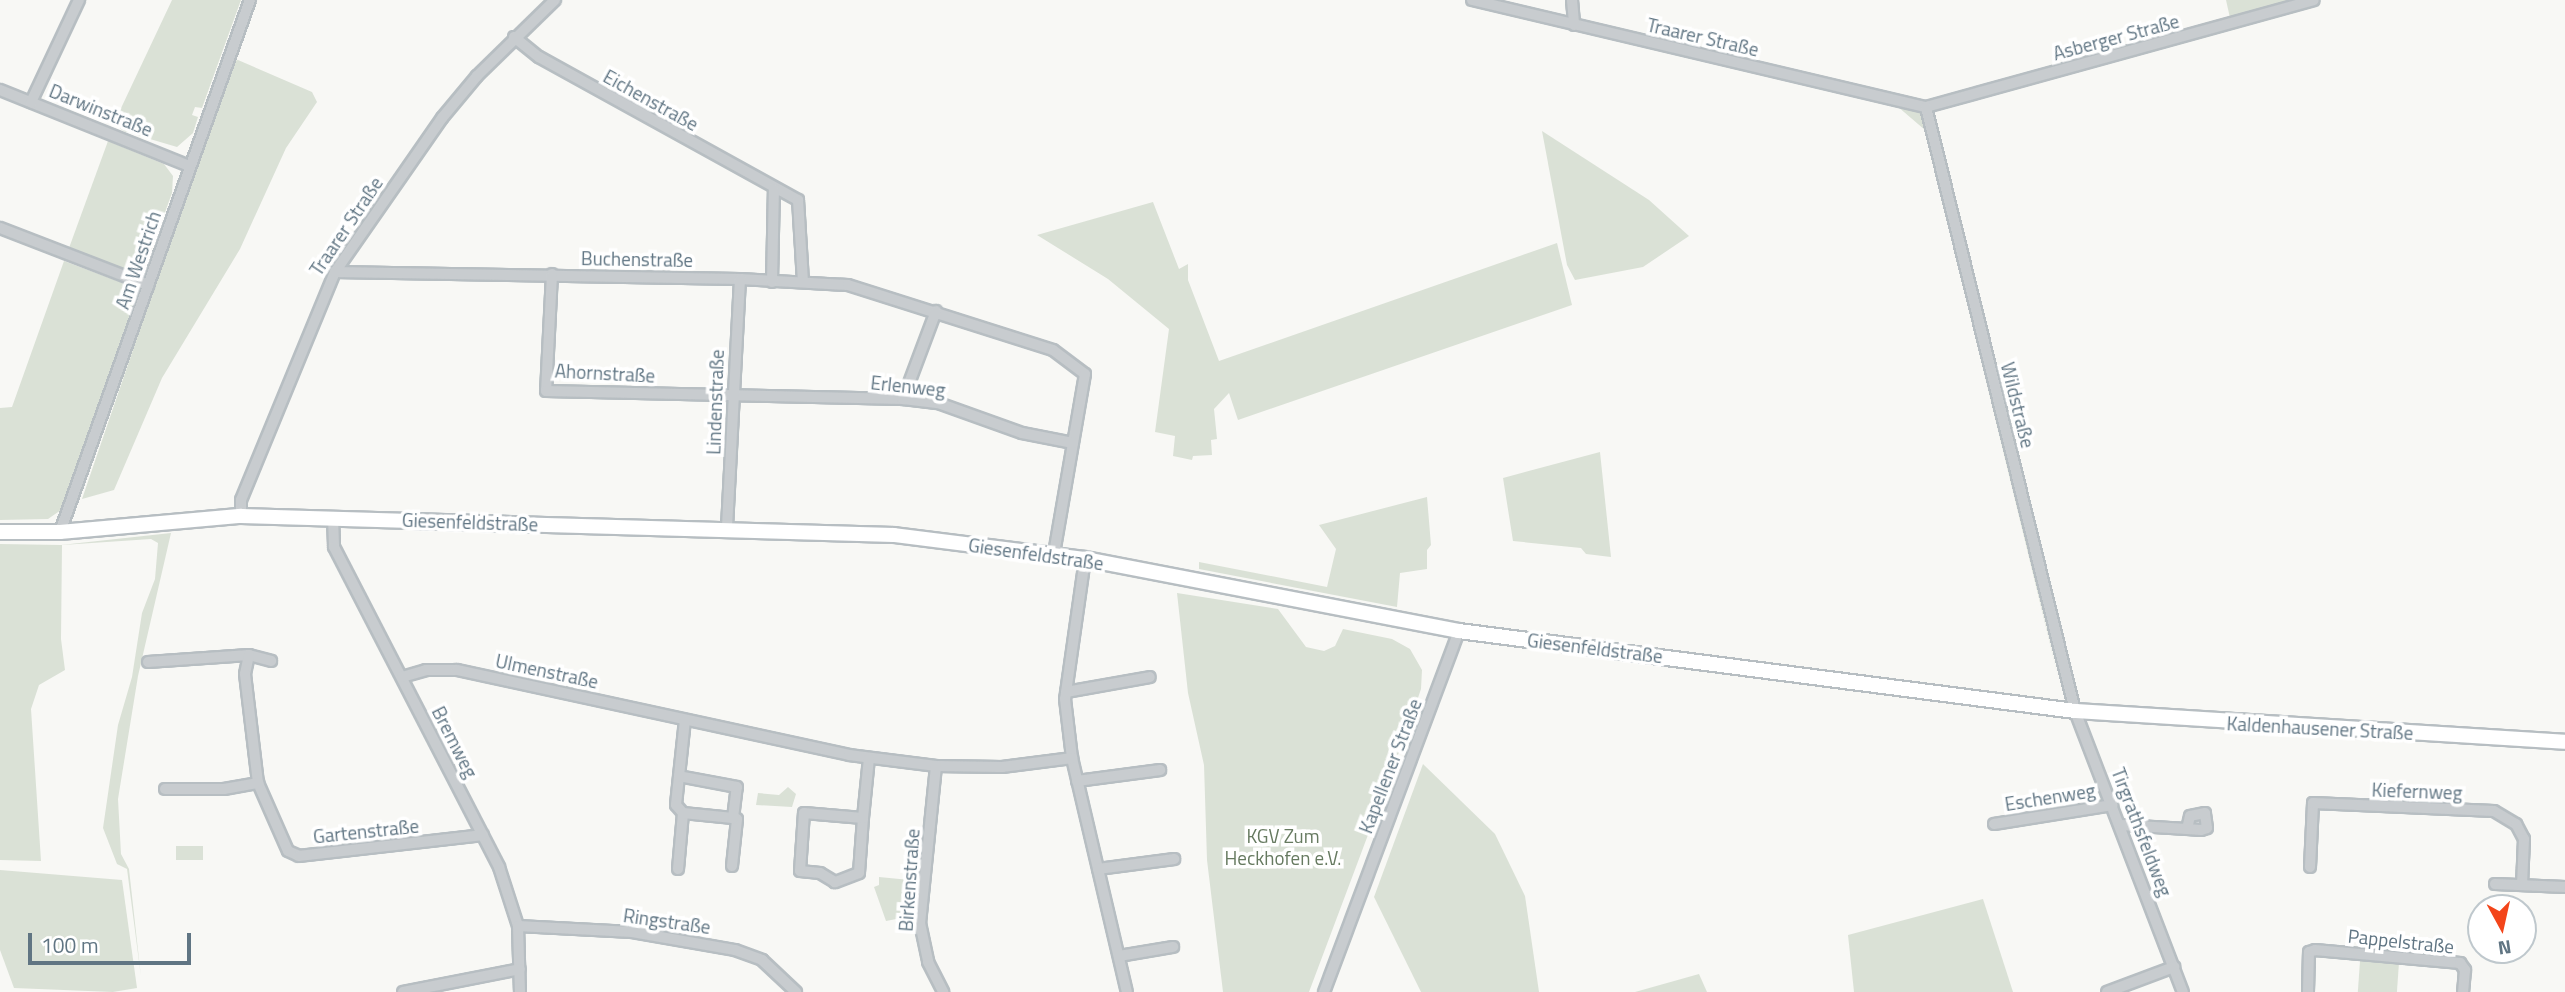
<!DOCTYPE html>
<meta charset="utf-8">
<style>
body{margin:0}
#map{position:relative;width:2565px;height:992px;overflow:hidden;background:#f8f8f5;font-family:"Titillium Web",sans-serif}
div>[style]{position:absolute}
.green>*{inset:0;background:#dae1d6;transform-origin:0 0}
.roads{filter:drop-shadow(2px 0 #b7bec2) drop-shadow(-2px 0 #b7bec2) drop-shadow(0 2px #b7bec2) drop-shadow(0 -2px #b7bec2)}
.street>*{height:10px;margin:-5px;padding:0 5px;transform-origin:5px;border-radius:5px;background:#c8cccf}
.secondary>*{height:14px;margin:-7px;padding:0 7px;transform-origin:7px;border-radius:7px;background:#fff}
span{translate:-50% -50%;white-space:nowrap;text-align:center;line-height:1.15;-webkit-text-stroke:7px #fff;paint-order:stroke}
.street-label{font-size:19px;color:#607583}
.park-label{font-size:19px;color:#667a60}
.north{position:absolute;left:2467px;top:894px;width:70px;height:70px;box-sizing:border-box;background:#fff;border:2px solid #bfc8cd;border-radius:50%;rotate:172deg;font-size:19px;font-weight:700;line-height:28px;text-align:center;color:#607583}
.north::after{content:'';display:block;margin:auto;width:24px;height:32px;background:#f3451a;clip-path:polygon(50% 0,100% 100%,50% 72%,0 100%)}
.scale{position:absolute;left:28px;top:933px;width:163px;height:32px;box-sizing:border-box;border:4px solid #607583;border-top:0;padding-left:9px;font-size:21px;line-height:24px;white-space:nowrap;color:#607583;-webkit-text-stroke:5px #fff;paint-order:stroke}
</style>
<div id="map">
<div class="green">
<i style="clip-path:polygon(172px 0,241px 0,202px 108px,195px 107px,192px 115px,198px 117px,193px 133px,177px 147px,123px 131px,114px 123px)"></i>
<i style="clip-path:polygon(2226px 0,2295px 0,2230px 18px)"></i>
<i style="clip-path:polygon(1624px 40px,1910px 105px,1921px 114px,1987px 376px,2060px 685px,1925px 130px,1897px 106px)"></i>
<i style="clip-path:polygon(238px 60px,312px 92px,317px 102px,286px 148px,240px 249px,162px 378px,114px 490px,82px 499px,202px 148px,233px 61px)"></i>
<i style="clip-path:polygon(1542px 131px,1649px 200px,1689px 236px,1643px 267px,1575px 280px,1567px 265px)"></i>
<i style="clip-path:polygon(108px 141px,164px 164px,173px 176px,172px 193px,142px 276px,69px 248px)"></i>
<i style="clip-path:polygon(1153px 202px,1179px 269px,1188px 264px,1188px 280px,1219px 361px,1557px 243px,1572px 305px,1238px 420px,1229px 393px,1214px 409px,1217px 439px,1211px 440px,1212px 455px,1193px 456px,1192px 460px,1173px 456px,1175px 436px,1155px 432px,1169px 329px,1108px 279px,1037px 235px)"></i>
<i style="clip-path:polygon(64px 261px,139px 289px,61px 510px,48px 519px,0 520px,0 408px,12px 407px)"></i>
<i style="clip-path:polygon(1600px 452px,1611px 557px,1586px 554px,1581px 548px,1513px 541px,1503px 478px)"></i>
<i style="clip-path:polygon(1427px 497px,1431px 545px,1427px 550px,1427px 569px,1400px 573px,1397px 607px,1199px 569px,1199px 562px,1327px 587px,1336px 549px,1319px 525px)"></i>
<i style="clip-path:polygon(171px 533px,138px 676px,118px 799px,121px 854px,129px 869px,141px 977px,127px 869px,117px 864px,103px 828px,118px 725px,132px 677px,142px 613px,155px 579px,158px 543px,151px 539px,62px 545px,61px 639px,65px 670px,39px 685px,31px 709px,41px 861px,0 860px,0 544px,61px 545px)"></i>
<i style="clip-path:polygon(1177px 593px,1278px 609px,1306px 647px,1324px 651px,1335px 646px,1343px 629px,1392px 639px,1410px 649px,1422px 670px,1421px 689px,1404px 739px,1309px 992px,1223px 992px,1207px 860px,1204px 765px,1188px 693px)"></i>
<i style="clip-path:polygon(1423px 764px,1495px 834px,1525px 896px,1539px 992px,1421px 992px,1374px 897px)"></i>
<i style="clip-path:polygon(788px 787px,796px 794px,792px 807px,756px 805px,758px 793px,779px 795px)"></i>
<i style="left:176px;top:846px;width:27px;height:14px"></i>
<i style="clip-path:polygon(0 870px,122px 880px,137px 988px,113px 992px,14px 988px,0 950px)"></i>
<i style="clip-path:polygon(879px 877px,920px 881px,917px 915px,886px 921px,874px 887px,879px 885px)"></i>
<i style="clip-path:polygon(1983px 899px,2013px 992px,1854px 992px,1848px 935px)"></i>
<i style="left:2360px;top:961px;width:39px;height:31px;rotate:4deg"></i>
<i style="clip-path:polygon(1699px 974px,1707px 992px,1635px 992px)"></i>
</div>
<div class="roads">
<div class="street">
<i style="left:1472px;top:0;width:466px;rotate:13.3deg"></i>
<i style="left:1926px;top:107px;width:402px;rotate:-15.4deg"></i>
<i style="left:1572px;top:0;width:25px;rotate:85deg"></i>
<i style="left:514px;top:37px;width:32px;rotate:39deg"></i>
<i style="left:539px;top:57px;width:296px;rotate:28.9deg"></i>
<i style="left:798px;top:200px;width:81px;rotate:86.5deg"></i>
<i style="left:0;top:90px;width:204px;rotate:21.9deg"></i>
<i style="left:31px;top:102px;width:113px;rotate:-64.8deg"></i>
<i style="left:1926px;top:107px;width:622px;rotate:76.14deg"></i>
<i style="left:2075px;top:711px;width:301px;rotate:69deg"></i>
<i style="left:0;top:228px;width:159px;rotate:21.1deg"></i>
<i style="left:335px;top:272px;width:405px;rotate:1deg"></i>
<i style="left:740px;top:279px;width:108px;rotate:3.2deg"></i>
<i style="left:848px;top:285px;width:215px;rotate:17.6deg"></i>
<i style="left:1053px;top:350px;width:40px;rotate:37deg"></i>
<i style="left:1085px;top:374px;width:183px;rotate:99.8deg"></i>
<i style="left:552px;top:274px;width:117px;rotate:92.9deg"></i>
<i style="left:546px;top:391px;width:357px;rotate:1.3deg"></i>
<i style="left:903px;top:399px;width:38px;rotate:7deg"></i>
<i style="left:941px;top:404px;width:86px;rotate:19.7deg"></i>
<i style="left:1022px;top:433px;width:52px;rotate:11.1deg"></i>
<i style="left:772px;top:282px;width:93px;rotate:-88.8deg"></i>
<i style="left:903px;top:399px;width:94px;rotate:-69.4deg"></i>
<i style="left:241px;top:516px;width:16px;rotate:-90deg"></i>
<i style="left:241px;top:500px;width:247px;rotate:-67.6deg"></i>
<i style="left:335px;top:272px;width:188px;rotate:-55.2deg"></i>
<i style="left:442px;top:118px;width:55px;rotate:-50.2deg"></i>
<i style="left:477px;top:76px;width:109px;rotate:-44.3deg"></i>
<i style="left:333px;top:517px;width:30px;rotate:88deg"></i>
<i style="left:334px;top:547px;width:360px;rotate:62.7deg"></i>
<i style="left:499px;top:867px;width:62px;rotate:72.1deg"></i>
<i style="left:518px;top:926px;width:66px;rotate:88.3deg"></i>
<i style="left:727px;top:527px;width:248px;rotate:-87deg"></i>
<i style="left:60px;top:532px;width:565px;rotate:-70.35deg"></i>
<i style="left:1085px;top:559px;width:141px;rotate:98.1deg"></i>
<i style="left:1065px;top:699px;width:59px;rotate:83.2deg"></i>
<i style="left:1072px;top:758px;width:240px;rotate:76.8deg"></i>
<i style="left:249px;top:655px;width:23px;rotate:15deg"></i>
<i style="left:148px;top:662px;width:101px;rotate:-4deg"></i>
<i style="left:249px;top:655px;width:19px;rotate:102deg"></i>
<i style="left:245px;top:674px;width:110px;rotate:83.2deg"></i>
<i style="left:258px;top:783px;width:74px;rotate:66.2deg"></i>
<i style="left:288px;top:851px;width:12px;rotate:24deg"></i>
<i style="left:299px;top:856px;width:185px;rotate:-6.5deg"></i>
<i style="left:402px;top:677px;width:25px;rotate:-16deg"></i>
<i style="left:426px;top:670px;width:31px"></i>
<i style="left:457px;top:670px;width:401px;rotate:12.2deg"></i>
<i style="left:849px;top:755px;width:88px;rotate:7.2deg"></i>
<i style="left:936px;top:766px;width:66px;rotate:0.9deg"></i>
<i style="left:1002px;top:767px;width:71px;rotate:-7.3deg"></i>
<i style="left:1066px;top:692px;width:85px;rotate:-10.1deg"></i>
<i style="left:936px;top:766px;width:158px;rotate:95.8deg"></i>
<i style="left:920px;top:923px;width:40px;rotate:78deg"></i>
<i style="left:928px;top:962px;width:34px;rotate:63deg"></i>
<i style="left:679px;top:776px;width:29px;rotate:96deg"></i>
<i style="left:676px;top:805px;width:11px;rotate:49deg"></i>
<i style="left:1077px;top:781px;width:84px;rotate:-7.5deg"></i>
<i style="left:165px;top:789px;width:59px"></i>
<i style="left:224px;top:789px;width:35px;rotate:-10deg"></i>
<i style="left:863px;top:818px;width:55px;rotate:94.2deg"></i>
<i style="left:859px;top:873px;width:26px;rotate:159deg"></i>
<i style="left:835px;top:882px;width:17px;rotate:-149deg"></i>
<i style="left:820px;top:873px;width:20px;rotate:-174deg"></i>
<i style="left:800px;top:871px;width:58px;rotate:-86.1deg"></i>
<i style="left:804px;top:813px;width:59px;rotate:4.8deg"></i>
<i style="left:863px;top:818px;width:60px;rotate:-84.3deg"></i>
<i style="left:1994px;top:824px;width:120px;rotate:-9.1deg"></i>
<i style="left:2121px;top:825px;width:66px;rotate:3.5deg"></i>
<i style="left:2187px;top:829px;width:14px;rotate:4deg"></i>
<i style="left:2201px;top:830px;width:6px;rotate:-18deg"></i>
<i style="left:2207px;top:828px;width:15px;rotate:-98deg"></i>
<i style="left:2205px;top:813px;width:15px;rotate:169deg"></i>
<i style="left:2190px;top:816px;width:13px;rotate:103deg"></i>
<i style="left:732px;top:866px;width:47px;rotate:-83.9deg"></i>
<i style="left:737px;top:819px;width:4px;rotate:-166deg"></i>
<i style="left:2310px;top:867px;width:64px;rotate:-87.3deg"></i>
<i style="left:2313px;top:803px;width:181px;rotate:2.5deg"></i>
<i style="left:2494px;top:811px;width:26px;rotate:31deg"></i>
<i style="left:2516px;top:824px;width:17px;rotate:62deg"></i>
<i style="left:2524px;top:839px;width:46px;rotate:92.5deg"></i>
<i style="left:678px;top:869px;width:56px;rotate:-84.9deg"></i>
<i style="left:683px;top:813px;width:50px;rotate:5.7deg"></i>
<i style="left:733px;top:818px;width:31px;rotate:-83deg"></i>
<i style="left:737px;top:787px;width:59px;rotate:-169.3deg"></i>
<i style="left:679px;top:776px;width:56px;rotate:-83.9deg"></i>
<i style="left:1098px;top:869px;width:77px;rotate:-7.5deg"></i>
<i style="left:2495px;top:884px;width:70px;rotate:2.5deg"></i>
<i style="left:518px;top:926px;width:114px;rotate:3deg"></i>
<i style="left:632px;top:932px;width:105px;rotate:9.9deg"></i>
<i style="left:735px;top:950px;width:29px;rotate:20deg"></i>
<i style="left:762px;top:960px;width:47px;rotate:43.3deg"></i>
<i style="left:1119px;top:956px;width:55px;rotate:-9.5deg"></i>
<i style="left:403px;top:992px;width:119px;rotate:-11.1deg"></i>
<i style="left:1324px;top:992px;width:385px;rotate:-69.5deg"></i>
<i style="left:2107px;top:992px;width:72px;rotate:-20.5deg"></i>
<i style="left:2308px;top:992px;width:40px;rotate:-88.6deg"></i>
<i style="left:2309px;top:952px;width:6px;rotate:-18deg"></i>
<i style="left:2315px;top:950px;width:146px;rotate:5.1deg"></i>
<i style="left:2460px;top:963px;width:9px;rotate:54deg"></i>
<i style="left:2465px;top:970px;width:22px;rotate:95deg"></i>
</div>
<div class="secondary">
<i style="left:0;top:532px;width:60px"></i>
<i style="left:60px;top:532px;width:182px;rotate:-5.1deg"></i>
<i style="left:241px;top:516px;width:653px;rotate:1.67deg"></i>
<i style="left:894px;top:535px;width:193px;rotate:7.2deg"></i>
<i style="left:1085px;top:559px;width:381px;rotate:10.9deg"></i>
<i style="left:1459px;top:631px;width:621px;rotate:7.4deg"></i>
<i style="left:2075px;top:711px;width:491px;rotate:3.6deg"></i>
</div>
</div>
<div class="street-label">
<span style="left:1703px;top:37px;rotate:13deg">Traarer Straße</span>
<span style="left:2116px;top:37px;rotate:-15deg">Asberger Straße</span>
<span style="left:651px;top:100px;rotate:29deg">Eichenstraße</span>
<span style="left:101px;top:110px;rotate:22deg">Darwinstraße</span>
<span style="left:346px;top:226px;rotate:-56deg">Traarer Straße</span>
<span style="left:637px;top:259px;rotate:1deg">Buchenstraße</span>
<span style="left:138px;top:260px;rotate:-71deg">Am Westrich</span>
<span style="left:605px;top:373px;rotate:3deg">Ahornstraße</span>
<span style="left:908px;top:386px;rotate:6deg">Erlenweg</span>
<span style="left:715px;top:402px;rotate:-88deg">Lindenstraße</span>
<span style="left:2018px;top:405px;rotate:76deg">Wildstraße</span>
<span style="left:470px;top:522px;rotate:2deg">Giesenfeldstraße</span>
<span style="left:1036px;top:554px;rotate:8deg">Giesenfeldstraße</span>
<span style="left:1595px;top:648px;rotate:7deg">Giesenfeldstraße</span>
<span style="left:547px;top:671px;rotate:12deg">Ulmenstraße</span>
<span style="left:2320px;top:728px;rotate:3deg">Kaldenhausener Straße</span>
<span style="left:455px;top:742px;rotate:63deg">Bremweg</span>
<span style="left:1390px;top:766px;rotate:-69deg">Kapellener Straße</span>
<span style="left:2417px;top:791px;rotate:2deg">Kiefernweg</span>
<span style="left:2050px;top:797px;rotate:-9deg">Eschenweg</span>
<span style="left:366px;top:831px;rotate:-6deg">Gartenstraße</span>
<span style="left:2142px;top:832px;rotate:69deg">Tirgrathsfeldweg</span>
<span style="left:909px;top:880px;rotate:-86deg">Birkenstraße</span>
<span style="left:667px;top:921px;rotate:8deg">Ringstraße</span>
<span style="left:2401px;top:941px;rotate:6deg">Pappelstraße</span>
</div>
<div class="park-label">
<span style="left:1283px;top:847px">KGV Zum<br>Heckhofen e.V.</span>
</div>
<div class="north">N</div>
<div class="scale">100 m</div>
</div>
